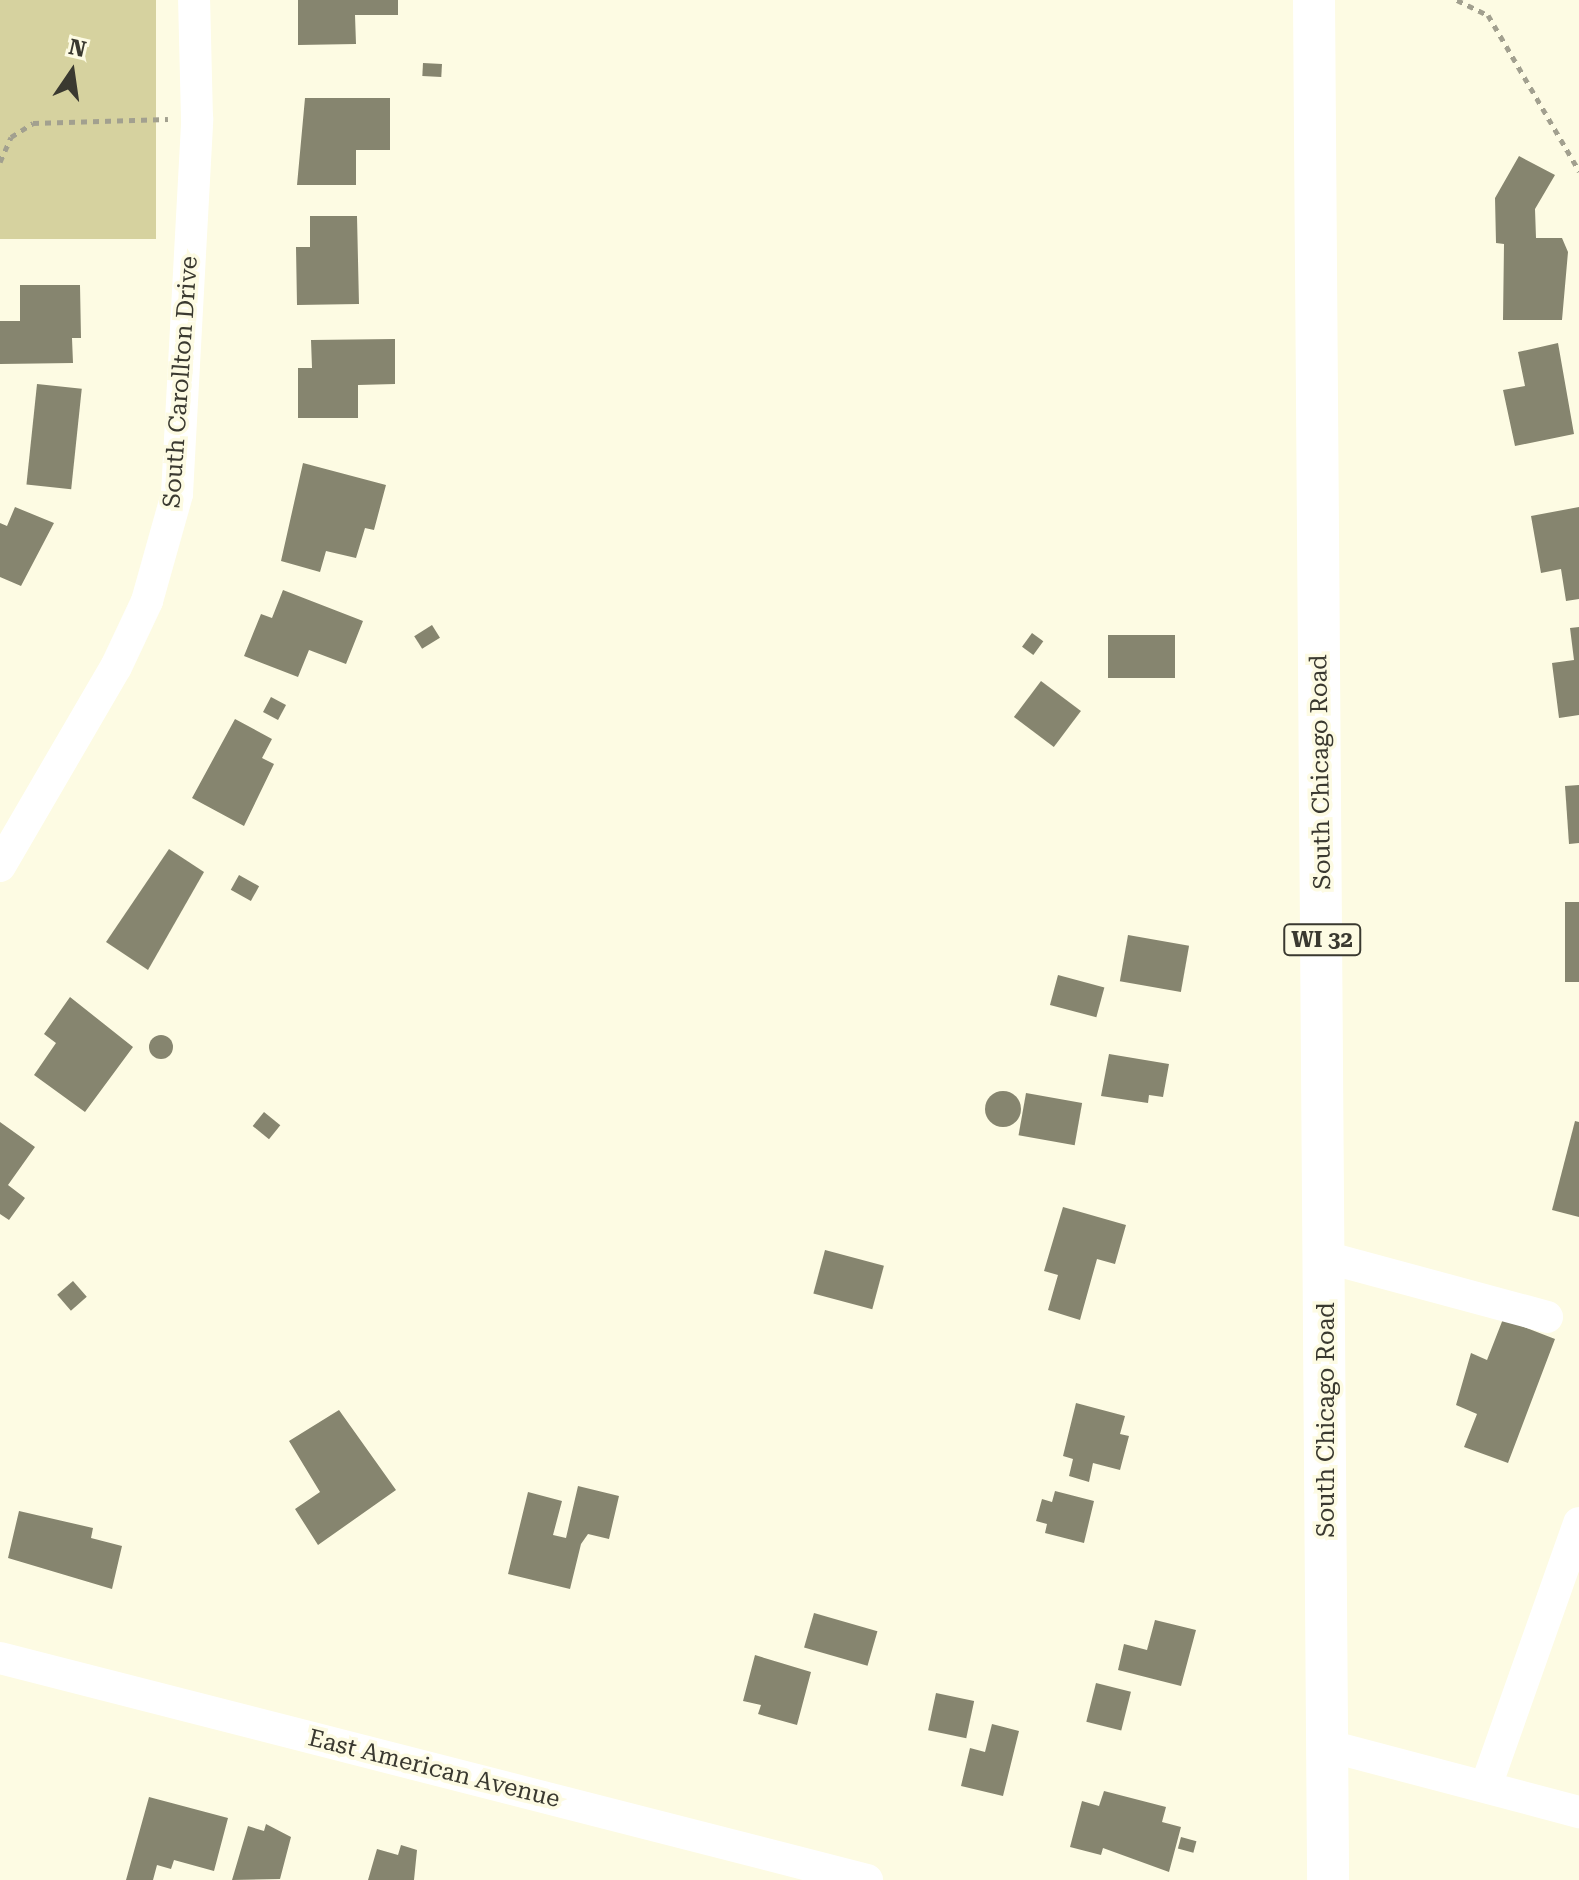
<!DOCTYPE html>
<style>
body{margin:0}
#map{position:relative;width:1579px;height:1880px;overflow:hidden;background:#fdfbe3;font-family:"Roboto Serif",serif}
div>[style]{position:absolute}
.green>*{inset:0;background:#d6d29f;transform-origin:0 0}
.building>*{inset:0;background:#86856f;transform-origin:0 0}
.round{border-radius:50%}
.path>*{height:5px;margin-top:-2.5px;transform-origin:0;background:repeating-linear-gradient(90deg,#a2a08f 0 6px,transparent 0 12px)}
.minor>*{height:32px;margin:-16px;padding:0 16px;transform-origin:16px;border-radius:16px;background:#fff}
.major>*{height:42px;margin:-21px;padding:0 21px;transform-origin:21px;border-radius:21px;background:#fff}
span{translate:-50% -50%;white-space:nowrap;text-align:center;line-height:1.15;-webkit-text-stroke:7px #fdfbe3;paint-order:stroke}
.shield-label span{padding:2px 6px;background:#fdfbe3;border:2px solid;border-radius:6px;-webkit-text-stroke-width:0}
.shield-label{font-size:22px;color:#3a3930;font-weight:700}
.street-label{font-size:24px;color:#3a3930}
.north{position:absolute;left:32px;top:32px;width:80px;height:80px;-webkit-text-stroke:6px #fdfbe3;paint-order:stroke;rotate:13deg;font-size:22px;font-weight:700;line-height:32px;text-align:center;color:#3a3930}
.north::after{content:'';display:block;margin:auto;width:28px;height:36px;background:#3a3930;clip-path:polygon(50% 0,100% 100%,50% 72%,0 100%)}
</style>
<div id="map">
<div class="green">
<i style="left:0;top:0;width:156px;height:239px"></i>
</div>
<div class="building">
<i style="clip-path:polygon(298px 0,398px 0,398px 15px,355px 15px,356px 44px,298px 45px)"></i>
<i style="left:423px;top:63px;width:19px;height:13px;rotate:3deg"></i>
<i style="clip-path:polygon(305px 98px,390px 98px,390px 150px,356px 150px,356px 185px,297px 185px)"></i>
<i style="clip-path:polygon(1519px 156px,1555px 175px,1535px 209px,1536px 238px,1562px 238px,1568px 252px,1562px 320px,1503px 320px,1504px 244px,1496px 243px,1495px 198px)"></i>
<i style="clip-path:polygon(310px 216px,357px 216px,359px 304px,297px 305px,296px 247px,310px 247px)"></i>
<i style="clip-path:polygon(20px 285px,80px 285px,81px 338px,72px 338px,73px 363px,0 364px,0 321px,20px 321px)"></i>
<i style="clip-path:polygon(395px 339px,395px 384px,358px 385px,358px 418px,298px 418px,298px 368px,312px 368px,311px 340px)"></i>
<i style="clip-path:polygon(1558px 343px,1574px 434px,1515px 446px,1503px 390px,1525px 386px,1518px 352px)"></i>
<i style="left:37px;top:384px;width:45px;height:101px;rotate:6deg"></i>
<i style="clip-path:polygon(303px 463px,386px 485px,374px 530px,365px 528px,356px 558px,326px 551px,320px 572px,281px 561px)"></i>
<i style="clip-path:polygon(15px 507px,54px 523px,21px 586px,0 577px,0 523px,7px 526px)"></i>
<i style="clip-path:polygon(1579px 507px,1579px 599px,1566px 601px,1561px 569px,1541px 573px,1531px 516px)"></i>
<i style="clip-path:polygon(283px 590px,363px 621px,346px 664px,309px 650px,298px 677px,244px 656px,261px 614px,272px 618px)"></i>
<i style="left:432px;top:625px;width:15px;height:21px;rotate:58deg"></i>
<i style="clip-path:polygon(1579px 627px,1579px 715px,1559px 718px,1552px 663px,1574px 660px,1570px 628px)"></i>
<i style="left:1032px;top:633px;width:14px;height:17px;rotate:36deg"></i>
<i style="left:1108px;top:635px;width:67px;height:43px"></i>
<i style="left:1041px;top:681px;width:50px;height:45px;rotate:37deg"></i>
<i style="left:271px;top:697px;width:17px;height:17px;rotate:28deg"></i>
<i style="clip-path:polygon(235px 719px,272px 739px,262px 758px,274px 764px,244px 826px,192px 798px)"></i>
<i style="clip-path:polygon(1579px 785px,1579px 843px,1569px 844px,1565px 786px)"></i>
<i style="clip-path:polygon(169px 849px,204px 872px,148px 970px,106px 942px)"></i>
<i style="left:239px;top:875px;width:23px;height:17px;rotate:29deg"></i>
<i style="left:1565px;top:902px;width:14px;height:80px"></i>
<i style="left:1128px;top:935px;width:62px;height:47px;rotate:10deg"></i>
<i style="left:1058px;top:975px;width:48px;height:31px;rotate:15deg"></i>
<i style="clip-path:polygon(70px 997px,133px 1047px,85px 1112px,34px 1075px,56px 1043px,44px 1034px)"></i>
<i class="round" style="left:149px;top:1035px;width:24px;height:24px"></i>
<i style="clip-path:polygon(1109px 1054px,1169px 1064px,1163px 1097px,1149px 1095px,1148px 1103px,1101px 1096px)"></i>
<i class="round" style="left:985px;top:1091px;width:36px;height:36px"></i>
<i style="left:1026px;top:1093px;width:57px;height:43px;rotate:10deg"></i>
<i style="left:264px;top:1112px;width:21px;height:18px;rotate:39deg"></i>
<i style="clip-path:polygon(1575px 1121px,1579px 1122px,1579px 1217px,1552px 1210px)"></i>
<i style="clip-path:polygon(0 1122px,35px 1147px,8px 1185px,25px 1198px,9px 1220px,0 1214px)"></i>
<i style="clip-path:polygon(1063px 1207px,1126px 1225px,1115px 1264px,1097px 1259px,1080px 1320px,1048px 1310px,1058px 1275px,1044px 1271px)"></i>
<i style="left:825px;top:1250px;width:61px;height:45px;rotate:15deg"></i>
<i style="left:73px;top:1281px;width:21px;height:21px;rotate:49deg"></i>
<i style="clip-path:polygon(1503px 1319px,1555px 1339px,1508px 1463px,1464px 1447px,1477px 1414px,1456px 1405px,1471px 1353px,1487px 1360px)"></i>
<i style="clip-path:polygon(1076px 1403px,1125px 1416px,1120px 1434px,1129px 1436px,1120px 1470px,1093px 1463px,1089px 1482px,1069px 1476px,1073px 1459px,1063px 1456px)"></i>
<i style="clip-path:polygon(339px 1410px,396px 1490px,318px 1545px,295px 1509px,320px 1492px,289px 1441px)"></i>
<i style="clip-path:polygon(578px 1486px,619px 1496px,609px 1539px,588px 1534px,581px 1544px,570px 1589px,508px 1574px,528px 1492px,562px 1501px,553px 1535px,566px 1538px)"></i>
<i style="clip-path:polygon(1055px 1491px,1094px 1501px,1084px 1543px,1045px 1533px,1047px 1524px,1036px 1521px,1042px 1499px,1052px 1502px)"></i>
<i style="clip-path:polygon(19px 1511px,93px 1528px,91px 1538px,122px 1546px,112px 1589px,8px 1558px)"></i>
<i style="left:814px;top:1613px;width:66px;height:36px;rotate:16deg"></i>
<i style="clip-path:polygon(1155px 1620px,1196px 1630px,1181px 1686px,1118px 1670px,1124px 1644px,1147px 1650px)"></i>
<i style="clip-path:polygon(755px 1655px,811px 1672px,797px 1725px,758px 1714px,761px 1705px,743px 1701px)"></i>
<i style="left:1096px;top:1683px;width:36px;height:40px;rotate:14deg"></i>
<i style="left:936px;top:1693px;width:39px;height:38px;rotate:12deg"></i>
<i style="clip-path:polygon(992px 1724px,1019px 1731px,1003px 1796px,961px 1786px,970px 1748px,985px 1752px)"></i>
<i style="clip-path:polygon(1104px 1791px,1166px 1807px,1162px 1822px,1181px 1827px,1169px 1872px,1103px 1848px,1101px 1855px,1070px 1847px,1082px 1801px,1099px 1806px)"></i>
<i style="clip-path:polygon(149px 1797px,228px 1818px,214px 1871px,174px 1860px,171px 1869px,157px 1865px,153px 1880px,126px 1880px)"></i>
<i style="clip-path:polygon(266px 1824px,291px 1837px,280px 1879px,232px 1880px,248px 1826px,264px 1831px)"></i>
<i style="left:1181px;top:1837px;width:16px;height:12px;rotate:15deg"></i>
<i style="clip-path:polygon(401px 1845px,417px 1850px,414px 1880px,368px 1880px,377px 1849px,398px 1855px)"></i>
</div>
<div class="path">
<i style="left:1457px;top:0;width:34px;rotate:26deg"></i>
<i style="left:1488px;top:15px;width:181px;rotate:59.7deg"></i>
<i style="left:0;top:162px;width:27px;rotate:-66deg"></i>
<i style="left:11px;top:137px;width:26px;rotate:-32deg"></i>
<i style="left:33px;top:123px;width:135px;rotate:-1.7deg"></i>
</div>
<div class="minor">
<i style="left:0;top:866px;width:230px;rotate:-59.8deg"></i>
<i style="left:116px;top:667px;width:73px;rotate:-64.8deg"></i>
<i style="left:147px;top:601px;width:111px;rotate:-74.3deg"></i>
<i style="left:177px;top:494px;width:376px;rotate:-86.9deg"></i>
<i style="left:197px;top:119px;width:119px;rotate:-91.4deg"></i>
<i style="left:1325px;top:1257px;width:230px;rotate:15.1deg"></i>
<i style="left:0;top:1658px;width:895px;rotate:14.36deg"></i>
<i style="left:1329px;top:1746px;width:259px;rotate:14.8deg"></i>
<i style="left:1486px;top:1786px;width:279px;rotate:-70.5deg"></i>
</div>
<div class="major">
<i style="left:1314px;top:0;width:1880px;rotate:89.57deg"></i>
</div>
<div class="shield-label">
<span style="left:1322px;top:940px">WI 32</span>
</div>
<div class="street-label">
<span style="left:181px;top:382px;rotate:-86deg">South Carollton Drive</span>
<span style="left:1321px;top:772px;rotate:-91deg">South Chicago Road</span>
<span style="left:1327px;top:1420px;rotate:-90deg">South Chicago Road</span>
<span style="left:434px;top:1769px;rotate:14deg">East American Avenue</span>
</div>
<div class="north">N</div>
</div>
